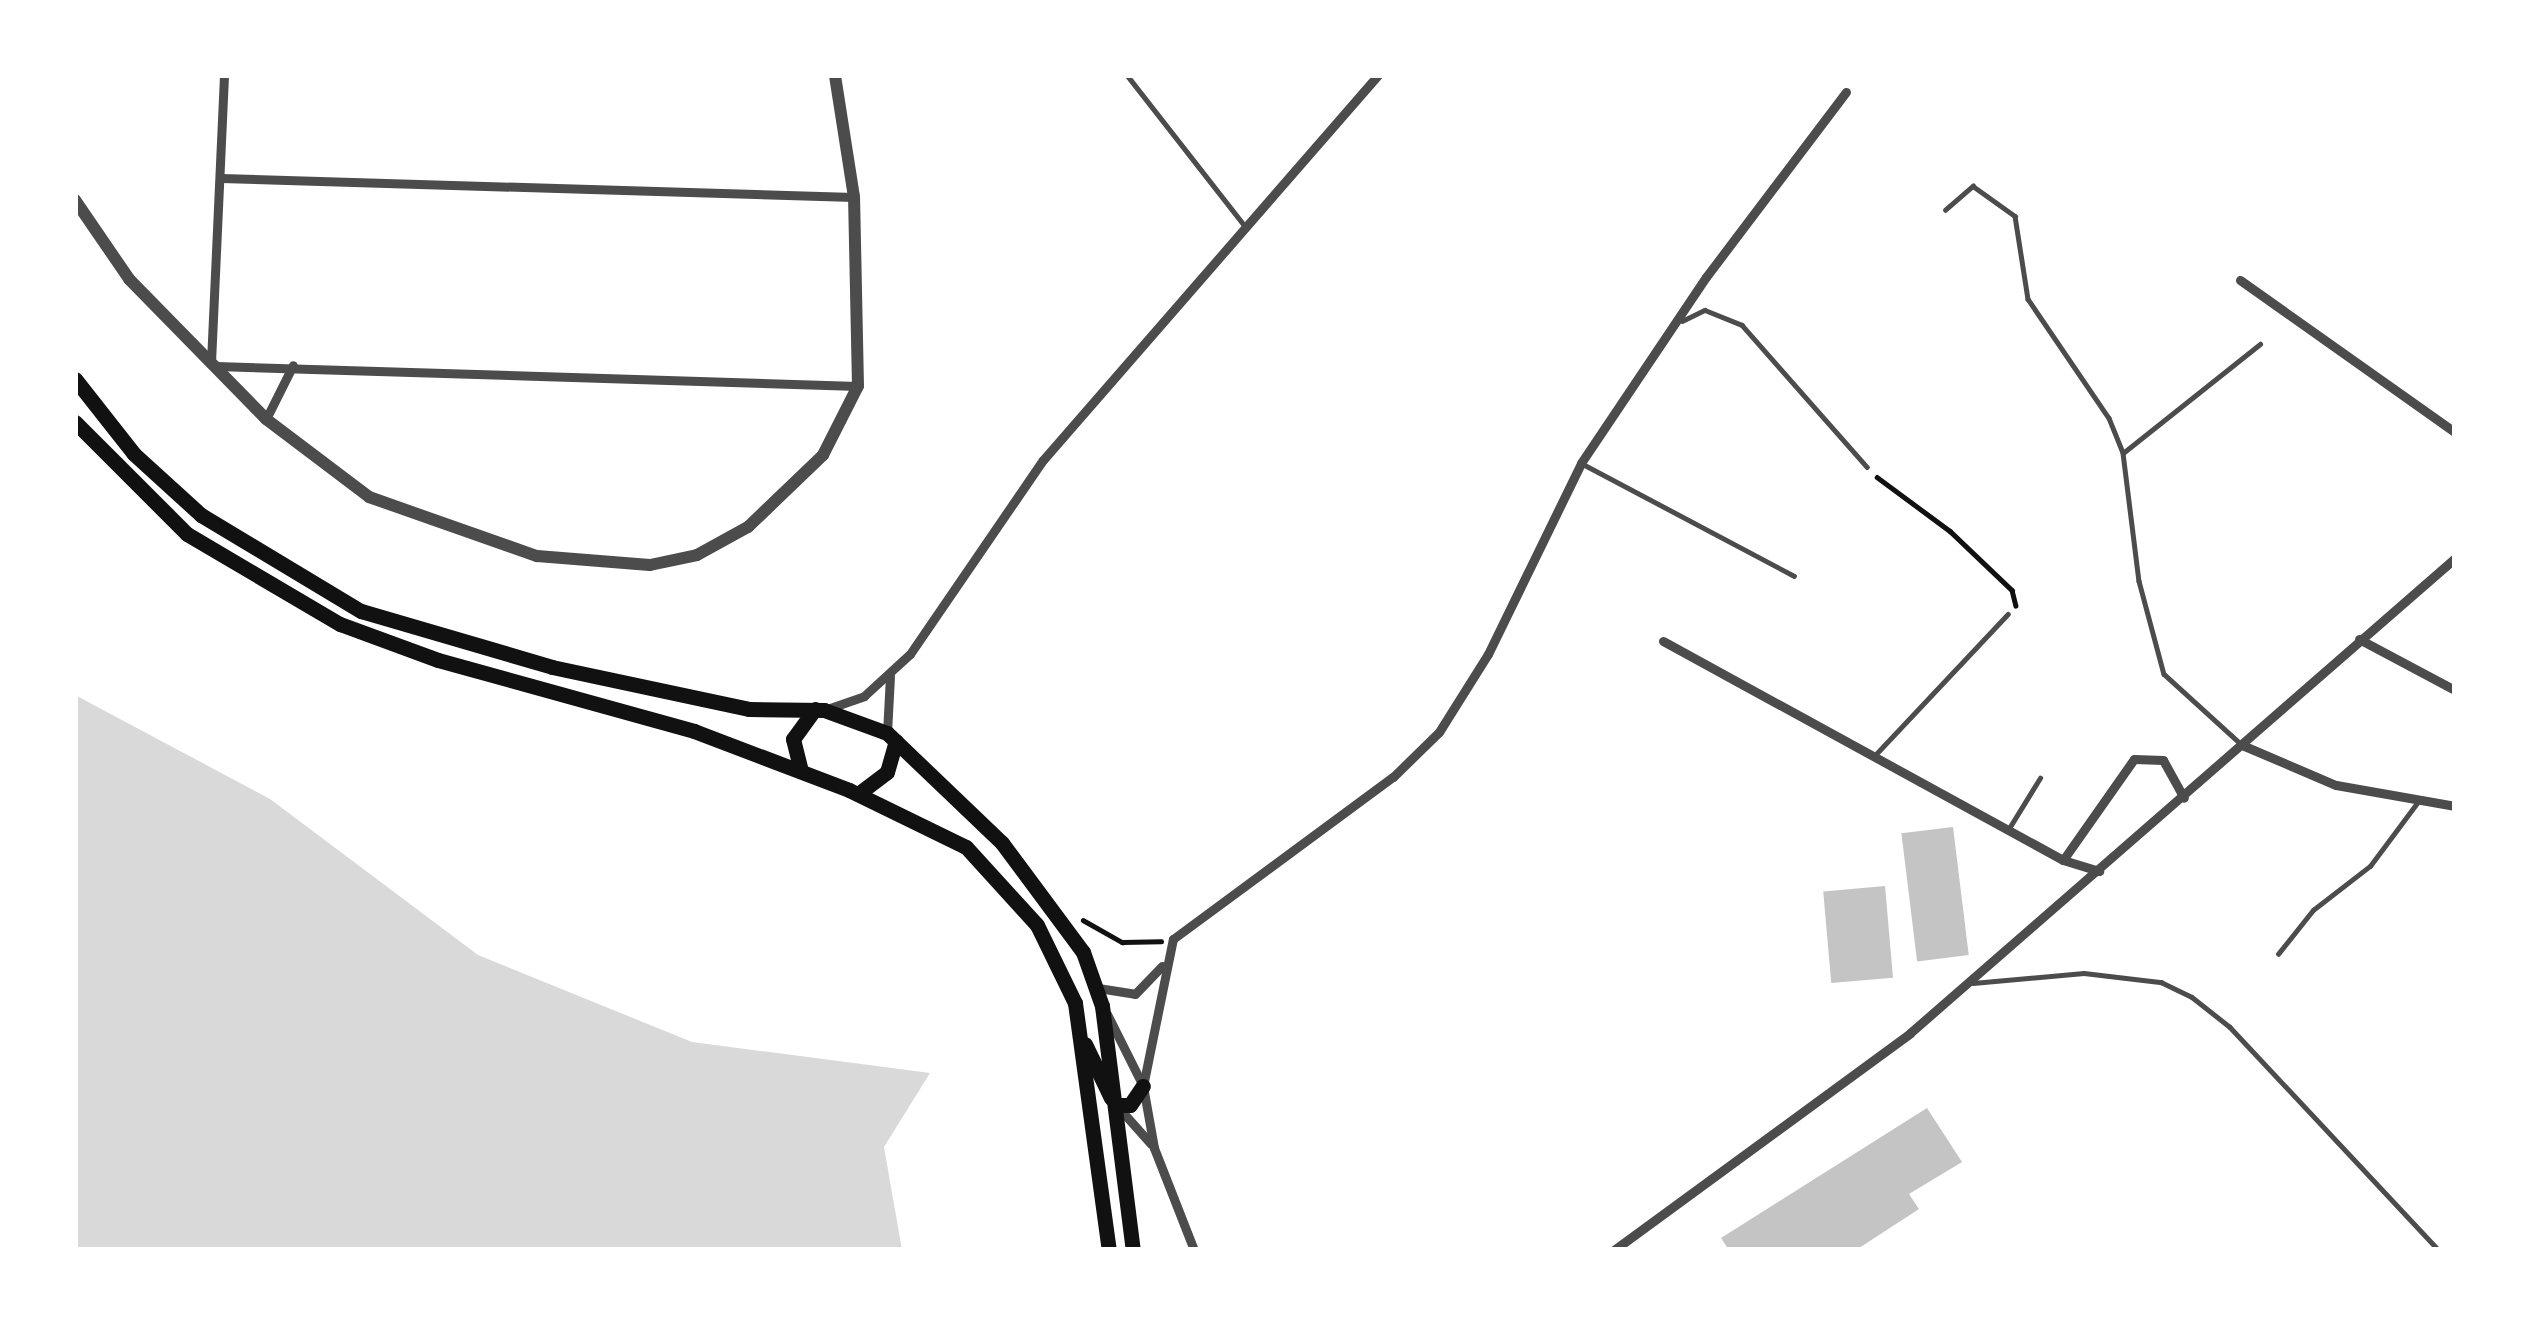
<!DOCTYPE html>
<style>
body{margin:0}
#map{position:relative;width:2530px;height:1325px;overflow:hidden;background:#fff;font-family:Figtree,sans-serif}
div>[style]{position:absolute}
.water>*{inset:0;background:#d9d9d9}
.building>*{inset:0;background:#c4c4c4;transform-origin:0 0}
.path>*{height:4.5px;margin:-2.25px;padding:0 2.25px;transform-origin:2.25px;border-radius:2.25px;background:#111}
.service>*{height:4.5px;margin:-2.25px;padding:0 2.25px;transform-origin:2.25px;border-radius:2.25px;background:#4c4c4c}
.minor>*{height:9px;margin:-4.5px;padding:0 4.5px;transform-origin:4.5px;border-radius:4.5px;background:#4c4c4c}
.tertiary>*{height:12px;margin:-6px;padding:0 6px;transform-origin:6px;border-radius:6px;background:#4c4c4c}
.primary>*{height:15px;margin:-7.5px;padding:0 7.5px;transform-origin:7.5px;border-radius:7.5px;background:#111}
span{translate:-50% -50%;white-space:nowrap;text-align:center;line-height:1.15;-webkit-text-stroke:9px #fff;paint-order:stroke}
.frame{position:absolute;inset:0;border:78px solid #fff;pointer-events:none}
</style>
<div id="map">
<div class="water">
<i style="clip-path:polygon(75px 695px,270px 799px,478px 955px,692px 1042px,930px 1073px,884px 1147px,902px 1250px,75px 1250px)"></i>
</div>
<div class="building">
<i style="left:1953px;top:827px;width:129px;height:52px;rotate:83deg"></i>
<i style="left:1885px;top:886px;width:92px;height:62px;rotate:85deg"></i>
<i style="clip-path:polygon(1927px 1108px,1962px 1162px,1909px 1194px,1919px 1209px,1856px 1250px,1729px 1250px,1721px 1238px)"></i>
</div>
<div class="path">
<i style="left:1877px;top:477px;width:91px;rotate:36.5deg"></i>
<i style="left:1950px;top:531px;width:86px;rotate:43.6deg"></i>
<i style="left:2012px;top:590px;width:16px;rotate:76deg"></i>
<i style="left:1083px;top:920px;width:45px;rotate:29.4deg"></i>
<i style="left:1122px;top:942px;width:39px;rotate:-1deg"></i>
</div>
<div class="service">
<i style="left:1127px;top:75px;width:192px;rotate:52deg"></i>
<i style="left:1945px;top:210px;width:37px;rotate:-41deg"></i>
<i style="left:1973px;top:186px;width:52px;rotate:35.5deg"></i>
<i style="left:2015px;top:216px;width:84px;rotate:81.1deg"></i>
<i style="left:2028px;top:299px;width:144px;rotate:55.8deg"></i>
<i style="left:2109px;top:418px;width:38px;rotate:68deg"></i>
<i style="left:2123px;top:453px;width:129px;rotate:82.9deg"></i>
<i style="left:2139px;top:581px;width:96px;rotate:75deg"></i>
<i style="left:2164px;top:674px;width:105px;rotate:42.3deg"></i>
<i style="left:1682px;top:321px;width:25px;rotate:-26deg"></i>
<i style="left:1705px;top:310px;width:40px;rotate:22deg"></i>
<i style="left:1742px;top:325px;width:189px;rotate:48.6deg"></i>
<i style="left:2123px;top:453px;width:175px;rotate:-38.5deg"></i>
<i style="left:1581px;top:463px;width:241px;rotate:27.9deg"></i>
<i style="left:1876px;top:754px;width:192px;rotate:-46.7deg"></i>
<i style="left:2008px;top:830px;width:61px;rotate:-58.4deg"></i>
<i style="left:2278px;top:954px;width:56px;rotate:-51.5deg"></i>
<i style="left:2313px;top:910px;width:72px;rotate:-37.7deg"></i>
<i style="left:2370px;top:866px;width:84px;rotate:-53.3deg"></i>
<i style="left:1973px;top:983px;width:111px;rotate:-5.1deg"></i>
<i style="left:2084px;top:973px;width:78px;rotate:6.7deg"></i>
<i style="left:2161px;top:982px;width:34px;rotate:26deg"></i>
<i style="left:2192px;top:997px;width:48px;rotate:38.3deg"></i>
<i style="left:2230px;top:1027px;width:306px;rotate:46.9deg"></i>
</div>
<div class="minor">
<i style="left:221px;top:178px;width:633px;rotate:1.72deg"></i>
<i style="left:2240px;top:280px;width:263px;rotate:35.3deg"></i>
<i style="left:211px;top:362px;width:287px;rotate:-87.4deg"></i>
<i style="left:216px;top:366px;width:642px;rotate:1.78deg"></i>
<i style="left:266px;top:419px;width:60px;rotate:-63.4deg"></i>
<i style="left:2359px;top:639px;width:109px;rotate:28deg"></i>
<i style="left:1663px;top:641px;width:456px;rotate:28.7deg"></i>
<i style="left:2063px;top:860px;width:38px;rotate:17deg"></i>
<i style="left:830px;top:708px;width:36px;rotate:-19deg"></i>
<i style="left:864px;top:696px;width:62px;rotate:-42.4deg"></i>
<i style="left:910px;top:654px;width:235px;rotate:-55.6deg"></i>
<i style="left:1043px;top:460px;width:510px;rotate:-48.97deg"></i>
<i style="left:887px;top:733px;width:57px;rotate:-87deg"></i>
<i style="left:2242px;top:745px;width:102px;rotate:23.1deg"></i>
<i style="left:2336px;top:785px;width:121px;rotate:10deg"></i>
<i style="left:2063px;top:860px;width:123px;rotate:-54.9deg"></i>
<i style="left:2134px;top:759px;width:29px;rotate:2deg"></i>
<i style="left:2163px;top:760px;width:43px;rotate:61.1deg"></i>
<i style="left:1098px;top:988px;width:37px;rotate:9deg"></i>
<i style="left:1135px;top:994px;width:39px;rotate:-46deg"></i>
<i style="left:1107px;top:1014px;width:80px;rotate:63.4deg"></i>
<i style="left:1143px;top:1086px;width:63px;rotate:79.9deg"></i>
<i style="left:1154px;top:1148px;width:110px;rotate:68.6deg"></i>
<i style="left:1143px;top:1086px;width:150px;rotate:-78.5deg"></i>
<i style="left:1173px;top:939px;width:273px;rotate:-36.4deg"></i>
<i style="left:1393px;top:777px;width:64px;rotate:-44.4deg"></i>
<i style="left:1439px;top:732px;width:92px;rotate:-57.9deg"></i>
<i style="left:1488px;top:654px;width:212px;rotate:-64deg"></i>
<i style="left:1581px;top:463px;width:224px;rotate:-56.1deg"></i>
<i style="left:1706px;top:277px;width:232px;rotate:-52.9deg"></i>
<i style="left:1118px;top:1107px;width:50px;rotate:48.3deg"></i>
<i style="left:1614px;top:1250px;width:367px;rotate:-36.2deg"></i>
<i style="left:1910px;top:1033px;width:723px;rotate:-41.07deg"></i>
</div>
<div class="tertiary">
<i style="left:75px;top:200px;width:96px;rotate:55.6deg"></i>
<i style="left:129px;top:279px;width:196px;rotate:45.6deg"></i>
<i style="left:266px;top:419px;width:129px;rotate:37.1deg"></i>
<i style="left:369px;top:497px;width:178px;rotate:19.4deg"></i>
<i style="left:537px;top:556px;width:113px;rotate:4.6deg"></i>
<i style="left:650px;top:565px;width:48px;rotate:-12deg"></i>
<i style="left:697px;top:555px;width:58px;rotate:-28.8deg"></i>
<i style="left:748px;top:527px;width:104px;rotate:-43.8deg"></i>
<i style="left:823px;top:455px;width:77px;rotate:-63.1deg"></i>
<i style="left:858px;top:386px;width:189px;rotate:-91.2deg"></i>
<i style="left:854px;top:197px;width:123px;rotate:-98.9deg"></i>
</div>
<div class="primary">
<i style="left:75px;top:379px;width:95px;rotate:51.8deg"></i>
<i style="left:134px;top:454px;width:91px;rotate:42.3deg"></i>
<i style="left:201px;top:515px;width:187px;rotate:31deg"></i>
<i style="left:361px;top:611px;width:199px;rotate:16.3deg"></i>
<i style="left:552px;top:667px;width:201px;rotate:12deg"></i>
<i style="left:749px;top:709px;width:75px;rotate:0.8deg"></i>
<i style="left:824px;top:710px;width:67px;rotate:20.1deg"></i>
<i style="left:887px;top:733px;width:159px;rotate:43.7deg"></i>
<i style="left:1002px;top:843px;width:136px;rotate:53.4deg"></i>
<i style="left:1083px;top:952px;width:57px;rotate:70.6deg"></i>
<i style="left:1102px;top:1006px;width:246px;rotate:82.8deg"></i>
<i style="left:75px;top:422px;width:158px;rotate:45deg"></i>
<i style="left:187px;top:534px;width:178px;rotate:30.5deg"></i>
<i style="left:340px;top:624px;width:104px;rotate:20.2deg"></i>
<i style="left:438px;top:660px;width:266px;rotate:15.5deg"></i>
<i style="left:694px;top:731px;width:166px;rotate:20.8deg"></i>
<i style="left:849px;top:790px;width:130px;rotate:26deg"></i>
<i style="left:966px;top:847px;width:105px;rotate:47.7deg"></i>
<i style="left:1037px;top:925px;width:87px;rotate:64deg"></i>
<i style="left:1075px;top:1003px;width:249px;rotate:82.2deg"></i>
<i style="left:801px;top:771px;width:33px;rotate:-104deg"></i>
<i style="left:793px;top:739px;width:37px;rotate:-54deg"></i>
<i style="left:858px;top:794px;width:36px;rotate:-37deg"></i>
<i style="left:887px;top:772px;width:32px;rotate:-74deg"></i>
<i style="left:1085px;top:1044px;width:60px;rotate:64.3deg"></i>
<i style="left:1117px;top:1105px;width:13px"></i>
<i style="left:1130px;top:1105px;width:23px;rotate:-56deg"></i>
</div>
<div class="frame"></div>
</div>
